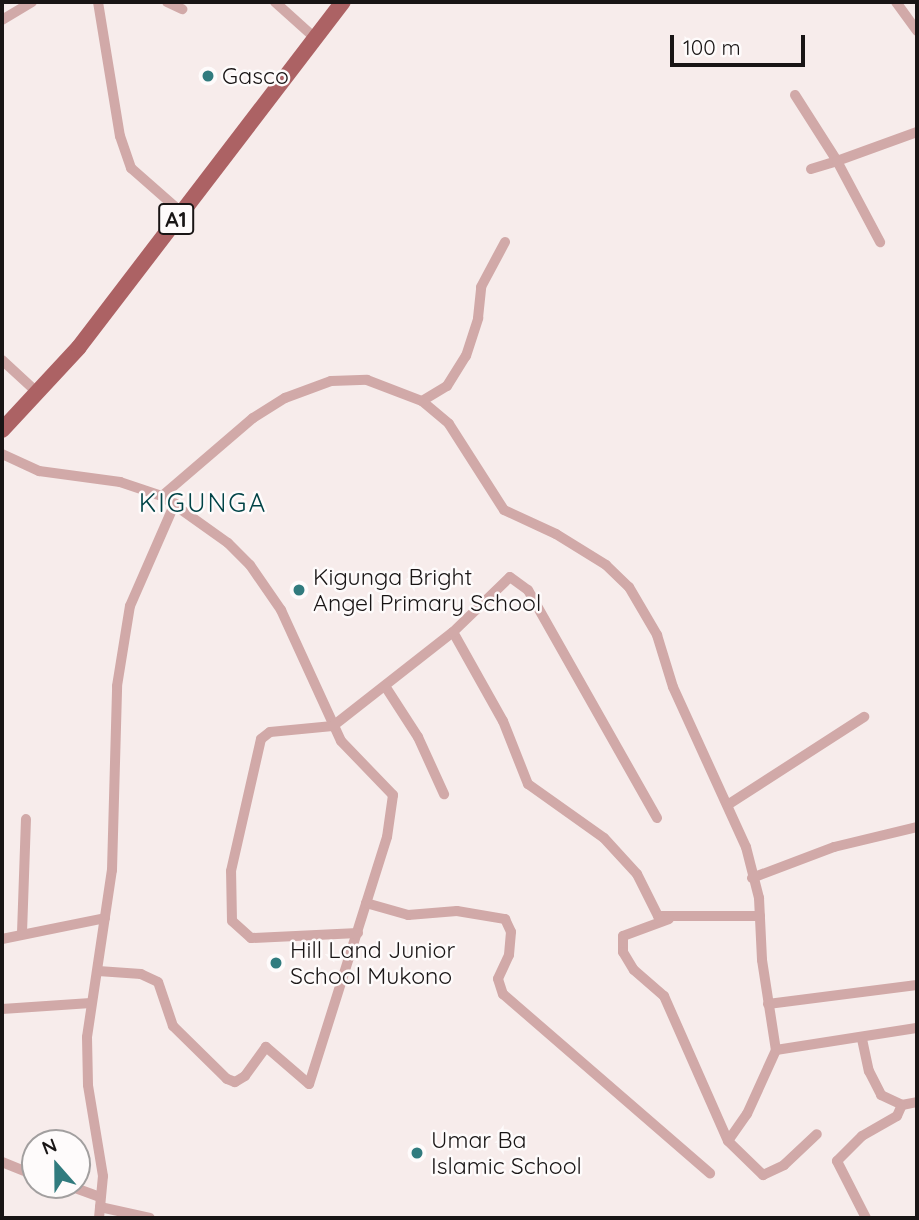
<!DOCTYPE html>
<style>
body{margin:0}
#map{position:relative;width:919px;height:1220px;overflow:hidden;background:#f7eceb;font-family:Quicksand,sans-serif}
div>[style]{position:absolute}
.minor>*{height:10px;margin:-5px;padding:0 5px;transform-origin:5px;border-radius:5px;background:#d1a9a8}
.trunk>*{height:16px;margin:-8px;padding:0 8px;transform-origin:8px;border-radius:8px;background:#ac6264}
.dots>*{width:19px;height:19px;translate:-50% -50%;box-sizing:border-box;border:4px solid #fefbfb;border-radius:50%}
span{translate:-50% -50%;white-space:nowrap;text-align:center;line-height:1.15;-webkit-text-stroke:5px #fefbfb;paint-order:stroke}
.shield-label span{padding:2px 5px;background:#fefbfb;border:2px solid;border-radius:5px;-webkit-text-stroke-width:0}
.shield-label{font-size:21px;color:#191515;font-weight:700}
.poi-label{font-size:23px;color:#191515}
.left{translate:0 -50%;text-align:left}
.quarter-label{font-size:26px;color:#004346;letter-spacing:2px}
.frame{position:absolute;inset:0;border:4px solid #191515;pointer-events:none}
.north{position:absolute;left:21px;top:1129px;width:70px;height:70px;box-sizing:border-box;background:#fefbfb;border:2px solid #a29f9f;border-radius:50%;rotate:339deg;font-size:19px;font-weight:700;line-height:28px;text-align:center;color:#191515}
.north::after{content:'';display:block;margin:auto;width:24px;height:32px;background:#317b7e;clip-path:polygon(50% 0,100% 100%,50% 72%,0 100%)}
.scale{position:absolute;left:670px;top:35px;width:135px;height:32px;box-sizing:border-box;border:4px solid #191515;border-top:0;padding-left:9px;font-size:21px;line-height:24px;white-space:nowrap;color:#191515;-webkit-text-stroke:5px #fefbfb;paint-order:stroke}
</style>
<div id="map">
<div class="minor">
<i style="left:98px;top:2px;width:136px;rotate:80.7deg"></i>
<i style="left:120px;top:136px;width:34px;rotate:71deg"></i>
<i style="left:131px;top:168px;width:67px;rotate:41.3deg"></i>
<i style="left:167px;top:2px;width:17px;rotate:25deg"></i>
<i style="left:275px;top:2px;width:54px;rotate:42deg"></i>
<i style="left:896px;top:2px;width:36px;rotate:54deg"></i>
<i style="left:2px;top:20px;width:35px;rotate:-31deg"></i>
<i style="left:795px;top:95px;width:78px;rotate:57.5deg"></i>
<i style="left:837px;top:161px;width:85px;rotate:-19.9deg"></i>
<i style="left:811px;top:169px;width:27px;rotate:-17deg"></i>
<i style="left:837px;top:161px;width:92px;rotate:62deg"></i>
<i style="left:2px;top:360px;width:50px;rotate:42.6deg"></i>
<i style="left:422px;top:401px;width:29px;rotate:-31deg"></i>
<i style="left:447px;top:386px;width:36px;rotate:-58deg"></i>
<i style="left:466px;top:356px;width:40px;rotate:-72deg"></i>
<i style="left:478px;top:318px;width:31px;rotate:-84deg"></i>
<i style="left:481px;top:287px;width:51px;rotate:-61.9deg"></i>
<i style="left:2px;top:454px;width:41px;rotate:24.7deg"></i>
<i style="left:39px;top:471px;width:82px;rotate:7.7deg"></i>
<i style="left:120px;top:482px;width:44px;rotate:18.4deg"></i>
<i style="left:162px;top:496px;width:81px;rotate:35.5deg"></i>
<i style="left:228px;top:543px;width:31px;rotate:45deg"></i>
<i style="left:250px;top:565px;width:55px;rotate:55.4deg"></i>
<i style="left:281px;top:610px;width:144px;rotate:65.4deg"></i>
<i style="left:341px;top:741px;width:75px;rotate:46.1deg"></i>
<i style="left:393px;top:795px;width:42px;rotate:98.1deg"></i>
<i style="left:387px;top:837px;width:259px;rotate:107.5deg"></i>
<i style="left:309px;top:1084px;width:57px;rotate:-139.3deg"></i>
<i style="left:266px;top:1047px;width:36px;rotate:126deg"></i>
<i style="left:245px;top:1076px;width:12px;rotate:149deg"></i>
<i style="left:235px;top:1082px;width:9px;rotate:-159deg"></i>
<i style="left:227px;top:1079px;width:76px;rotate:-135.5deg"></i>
<i style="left:173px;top:1026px;width:46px;rotate:-108.8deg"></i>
<i style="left:158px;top:982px;width:19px;rotate:-155deg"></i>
<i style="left:141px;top:974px;width:43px;rotate:-176deg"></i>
<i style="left:162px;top:496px;width:120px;rotate:-40.6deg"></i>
<i style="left:253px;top:418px;width:38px;rotate:-32deg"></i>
<i style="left:285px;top:398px;width:49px;rotate:-20.3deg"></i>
<i style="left:331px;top:381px;width:36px;rotate:-2deg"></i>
<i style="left:367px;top:380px;width:59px;rotate:20.9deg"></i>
<i style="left:422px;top:401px;width:35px;rotate:40deg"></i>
<i style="left:449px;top:424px;width:102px;rotate:57.4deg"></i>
<i style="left:504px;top:510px;width:57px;rotate:24.8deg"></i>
<i style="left:556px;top:534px;width:59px;rotate:31.8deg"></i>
<i style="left:606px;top:565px;width:32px;rotate:44deg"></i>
<i style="left:629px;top:587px;width:56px;rotate:59.7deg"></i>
<i style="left:657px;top:635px;width:54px;rotate:72.9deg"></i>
<i style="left:673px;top:687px;width:176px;rotate:65.5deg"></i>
<i style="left:746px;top:847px;width:53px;rotate:75.7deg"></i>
<i style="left:759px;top:898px;width:62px;rotate:87.2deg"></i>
<i style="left:762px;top:960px;width:91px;rotate:81.2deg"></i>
<i style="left:453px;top:632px;width:102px;rotate:60.7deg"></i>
<i style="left:503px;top:721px;width:68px;rotate:68.4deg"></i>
<i style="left:528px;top:784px;width:93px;rotate:35.4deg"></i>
<i style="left:604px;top:838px;width:49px;rotate:47.5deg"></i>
<i style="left:637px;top:874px;width:47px;rotate:63.4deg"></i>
<i style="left:658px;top:916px;width:102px"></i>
<i style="left:385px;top:686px;width:61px;rotate:57.1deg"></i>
<i style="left:418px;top:737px;width:63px;rotate:65.5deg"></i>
<i style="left:729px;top:804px;width:161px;rotate:-32.8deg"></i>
<i style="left:752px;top:878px;width:88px;rotate:-20.7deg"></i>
<i style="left:834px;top:847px;width:85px;rotate:-13.5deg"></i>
<i style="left:366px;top:903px;width:44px;rotate:15.9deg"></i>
<i style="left:408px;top:915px;width:49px;rotate:-4.7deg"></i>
<i style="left:457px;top:911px;width:49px;rotate:9.5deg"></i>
<i style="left:505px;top:919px;width:14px;rotate:65deg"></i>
<i style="left:511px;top:932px;width:23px;rotate:95deg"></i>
<i style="left:509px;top:955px;width:26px;rotate:115deg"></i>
<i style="left:498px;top:979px;width:16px;rotate:72deg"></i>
<i style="left:503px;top:994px;width:274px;rotate:40.9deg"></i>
<i style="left:669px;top:919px;width:49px;rotate:159.7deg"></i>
<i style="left:623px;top:936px;width:16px;rotate:90deg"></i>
<i style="left:623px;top:952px;width:21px;rotate:59deg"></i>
<i style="left:634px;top:970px;width:40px;rotate:41deg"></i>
<i style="left:664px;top:996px;width:158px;rotate:66.2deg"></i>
<i style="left:728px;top:1141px;width:49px;rotate:44.2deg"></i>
<i style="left:763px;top:1175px;width:23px;rotate:-25deg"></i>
<i style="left:784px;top:1165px;width:45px;rotate:-43.2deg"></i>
<i style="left:22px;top:933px;width:114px;rotate:-88deg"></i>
<i style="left:358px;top:933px;width:107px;rotate:177.3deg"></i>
<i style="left:251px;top:938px;width:25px;rotate:-138deg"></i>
<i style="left:232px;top:921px;width:50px;rotate:-91.1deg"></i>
<i style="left:231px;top:871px;width:135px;rotate:-77.2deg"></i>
<i style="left:261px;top:739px;width:11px;rotate:-38deg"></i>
<i style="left:270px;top:732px;width:63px;rotate:-5.4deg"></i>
<i style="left:333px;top:726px;width:152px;rotate:-38.1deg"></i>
<i style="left:453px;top:632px;width:79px;rotate:-44deg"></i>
<i style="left:510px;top:577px;width:22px;rotate:36deg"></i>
<i style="left:528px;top:590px;width:262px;rotate:60.5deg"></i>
<i style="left:2px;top:939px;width:105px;rotate:-11.5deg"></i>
<i style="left:768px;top:1004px;width:150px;rotate:-7.3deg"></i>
<i style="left:2px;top:1009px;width:89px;rotate:-3.9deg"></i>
<i style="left:862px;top:1039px;width:33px;rotate:78deg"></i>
<i style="left:869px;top:1071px;width:27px;rotate:63deg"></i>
<i style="left:881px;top:1095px;width:23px;rotate:25deg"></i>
<i style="left:902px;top:1105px;width:15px;rotate:-11deg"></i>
<i style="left:728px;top:1141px;width:33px;rotate:-55deg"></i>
<i style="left:747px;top:1114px;width:70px;rotate:-65.6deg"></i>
<i style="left:776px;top:1050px;width:142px;rotate:-8.9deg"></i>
<i style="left:2px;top:1162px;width:35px;rotate:22deg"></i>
<i style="left:67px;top:1185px;width:35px;rotate:20deg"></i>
<i style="left:100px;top:1207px;width:51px;rotate:12.4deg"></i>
<i style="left:99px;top:1218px;width:42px;rotate:-84.6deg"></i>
<i style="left:103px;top:1176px;width:92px;rotate:-99.4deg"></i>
<i style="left:88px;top:1085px;width:48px;rotate:-91.2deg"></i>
<i style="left:87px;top:1037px;width:169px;rotate:-81.5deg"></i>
<i style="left:112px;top:870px;width:184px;rotate:-88.4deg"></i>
<i style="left:117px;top:686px;width:81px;rotate:-80.8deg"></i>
<i style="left:130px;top:606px;width:112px;rotate:-66.4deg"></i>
<i style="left:866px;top:1218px;width:64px;rotate:-117deg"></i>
<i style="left:837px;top:1161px;width:35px;rotate:-45deg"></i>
<i style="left:862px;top:1136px;width:40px;rotate:-29.7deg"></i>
<i style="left:897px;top:1116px;width:12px;rotate:-66deg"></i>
</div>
<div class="trunk">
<i style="left:2px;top:430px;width:113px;rotate:-47.1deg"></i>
<i style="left:79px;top:347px;width:434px;rotate:-52.6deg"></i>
</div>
<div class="dots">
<i style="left:208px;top:76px;background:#317b7e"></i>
<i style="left:299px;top:590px;background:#317b7e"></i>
<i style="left:276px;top:963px;background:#317b7e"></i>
<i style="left:417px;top:1153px;background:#317b7e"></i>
</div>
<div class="shield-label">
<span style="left:176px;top:219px">A1</span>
</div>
<div class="poi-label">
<span class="left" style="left:222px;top:76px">Gasco</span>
<span class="left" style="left:313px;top:590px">Kigunga Bright<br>Angel Primary School</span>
<span class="left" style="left:290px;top:963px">Hill Land Junior<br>School Mukono</span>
<span class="left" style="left:431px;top:1153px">Umar Ba<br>Islamic School</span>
</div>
<div class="quarter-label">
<span style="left:203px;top:503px">KIGUNGA</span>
</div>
<div class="frame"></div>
<div class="north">N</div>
<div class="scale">100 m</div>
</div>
